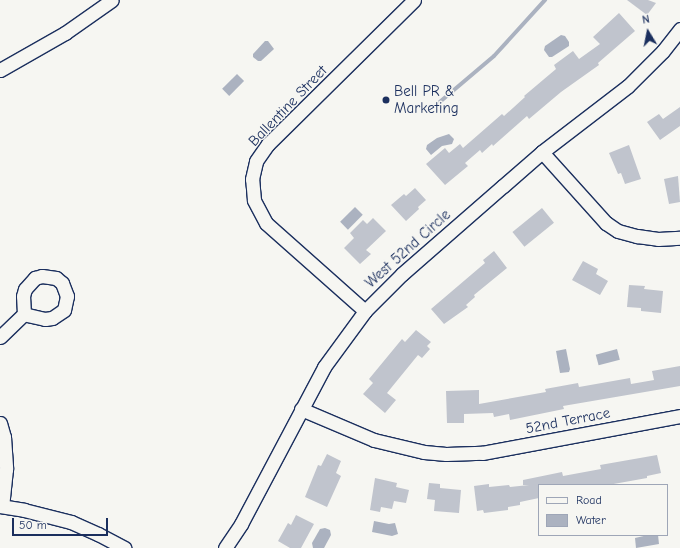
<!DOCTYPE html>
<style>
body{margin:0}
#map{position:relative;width:680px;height:548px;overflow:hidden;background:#f6f6f2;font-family:"Comic Neue",sans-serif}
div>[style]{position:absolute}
.water>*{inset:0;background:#abb2c0;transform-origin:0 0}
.stream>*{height:4px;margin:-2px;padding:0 2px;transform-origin:2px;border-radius:2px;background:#abb2c0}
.building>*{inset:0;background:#c0c4cd;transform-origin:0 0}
.roads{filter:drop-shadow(1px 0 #1b2f5e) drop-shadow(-1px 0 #1b2f5e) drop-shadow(0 1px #1b2f5e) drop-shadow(0 -1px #1b2f5e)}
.minor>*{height:13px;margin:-6.5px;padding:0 6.5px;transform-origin:6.5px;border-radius:6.5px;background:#f6f6f2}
.dots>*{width:11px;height:11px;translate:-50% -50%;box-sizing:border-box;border:2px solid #f6f6f2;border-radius:50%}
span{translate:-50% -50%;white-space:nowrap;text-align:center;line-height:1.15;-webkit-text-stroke:3px #f6f6f2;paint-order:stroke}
.poi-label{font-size:15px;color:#1b2f5e}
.left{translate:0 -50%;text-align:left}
.street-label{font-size:15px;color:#1b2f5e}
.legend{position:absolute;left:538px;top:484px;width:130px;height:52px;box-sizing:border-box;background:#f6f6f2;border:1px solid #9ea6b7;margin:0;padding:5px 7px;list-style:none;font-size:12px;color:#1b2f5e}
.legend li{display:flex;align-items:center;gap:8px;height:20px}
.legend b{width:20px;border:1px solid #9ea6b7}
.north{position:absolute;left:628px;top:12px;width:40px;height:40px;-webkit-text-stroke:3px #f6f6f2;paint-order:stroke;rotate:350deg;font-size:11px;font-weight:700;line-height:16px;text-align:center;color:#1b2f5e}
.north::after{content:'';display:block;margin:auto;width:14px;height:18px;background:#1b2f5e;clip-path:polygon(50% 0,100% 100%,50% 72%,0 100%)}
.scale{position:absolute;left:12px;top:518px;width:96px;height:18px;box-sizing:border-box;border:2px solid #1b2f5e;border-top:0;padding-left:5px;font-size:12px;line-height:14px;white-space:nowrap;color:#1b2f5e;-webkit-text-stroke:3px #f6f6f2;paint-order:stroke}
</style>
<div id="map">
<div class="water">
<i style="clip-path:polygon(561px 35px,565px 36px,569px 42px,569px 46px,552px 57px,549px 57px,544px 50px,545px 46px)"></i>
<i style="clip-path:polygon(265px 41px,268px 41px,274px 49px,261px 61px,258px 61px,253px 57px,253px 54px)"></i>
<i style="left:237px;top:74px;width:10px;height:21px;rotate:45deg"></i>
<i style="clip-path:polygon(449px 134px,454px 139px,452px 144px,442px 146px,431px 155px,426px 149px,427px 145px,437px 138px)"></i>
<i style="left:355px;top:207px;width:11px;height:21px;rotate:45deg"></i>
<i style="clip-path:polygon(566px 349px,570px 369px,569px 372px,560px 373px,556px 351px)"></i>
<i style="left:617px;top:349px;width:11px;height:22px;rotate:75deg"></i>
<i style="clip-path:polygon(374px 521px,389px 524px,395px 523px,398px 534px,392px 536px,372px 532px)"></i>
<i style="clip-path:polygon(325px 528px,330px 530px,331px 535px,324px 548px,313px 548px,312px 543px,320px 529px)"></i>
<i style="clip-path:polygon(648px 535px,658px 535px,659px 544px,636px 548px,635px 538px)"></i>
</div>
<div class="stream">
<i style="left:435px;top:106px;width:77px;rotate:-40.3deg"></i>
<i style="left:494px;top:56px;width:76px;rotate:-47.7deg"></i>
</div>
<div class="building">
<i style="clip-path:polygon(627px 0,648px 0,656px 3px,647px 15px)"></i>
<i style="clip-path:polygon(619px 13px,635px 31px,598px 63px,599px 65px,561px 92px,529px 119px,527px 116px,493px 146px,492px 144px,482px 153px,480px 150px,465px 163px,468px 166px,445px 185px,426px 164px,445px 148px,449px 153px,460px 144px,463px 148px,502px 114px,504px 116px,525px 97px,524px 96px,556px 69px,554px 65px,573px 51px,579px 59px,600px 44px,593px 37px)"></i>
<i style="clip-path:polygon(680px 107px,680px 126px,660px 140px,647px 122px,659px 114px,663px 119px)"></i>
<i style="clip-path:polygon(629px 145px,641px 179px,625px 184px,621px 173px,618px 174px,609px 153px)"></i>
<i style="clip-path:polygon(678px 176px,680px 202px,669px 204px,664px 179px)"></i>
<i style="clip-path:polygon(415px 188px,426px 200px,418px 207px,419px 209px,406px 221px,391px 205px,404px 194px,406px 196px)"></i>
<i style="left:542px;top:208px;width:19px;height:38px;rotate:51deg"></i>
<i style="clip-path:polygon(373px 218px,386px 231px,366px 250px,371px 254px,360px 264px,344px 248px,354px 238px,350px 233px,363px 220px,367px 224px)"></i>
<i style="clip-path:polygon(494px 251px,507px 268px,474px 295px,475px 297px,466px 305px,468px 307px,444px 324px,431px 309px,485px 263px,483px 260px)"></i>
<i style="clip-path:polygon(583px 261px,598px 269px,596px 274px,608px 281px,600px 295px,572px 280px)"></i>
<i style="clip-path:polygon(629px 285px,645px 286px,644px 289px,663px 291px,661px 313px,641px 311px,641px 308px,627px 307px)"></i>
<i style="clip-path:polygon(416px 330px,431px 342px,427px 346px,430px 349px,422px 358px,418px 355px,387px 393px,396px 400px,385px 413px,363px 394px,373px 383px,369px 379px,402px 339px,405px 342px)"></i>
<i style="clip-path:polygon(680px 366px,680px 386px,563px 406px,564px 409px,510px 420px,509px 414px,494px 417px,493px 413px,464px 414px,464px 423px,447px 423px,446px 391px,479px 390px,479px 404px,546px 392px,545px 389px,578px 383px,579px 387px,630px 378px,631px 384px,654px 380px,652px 371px)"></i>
<i style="clip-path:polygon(327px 454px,341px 461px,336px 473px,341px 476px,327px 507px,305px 497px,318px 465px,321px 466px)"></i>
<i style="clip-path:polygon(657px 455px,661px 473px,647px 476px,647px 478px,608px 485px,539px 485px,539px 498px,520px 502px,520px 505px,508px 507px,508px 510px,484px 513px,483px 510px,477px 511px,474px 486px,489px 484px,489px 487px,509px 485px,510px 487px,529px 485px,523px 485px,523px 480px,562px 472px,563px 476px,601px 469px,600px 465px)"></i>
<i style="clip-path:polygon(375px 478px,397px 483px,396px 487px,409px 490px,406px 503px,394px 501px,392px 509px,381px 507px,380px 512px,370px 510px)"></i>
<i style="clip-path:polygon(429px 483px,440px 484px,440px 488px,461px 490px,459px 513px,434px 511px,435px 500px,427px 499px)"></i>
<i style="clip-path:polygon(296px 515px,314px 524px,301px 548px,290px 548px,278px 541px,288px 523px,291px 525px)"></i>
</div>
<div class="roads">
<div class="minor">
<i style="left:0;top:70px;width:75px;rotate:-29.6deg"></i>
<i style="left:65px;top:33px;width:57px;rotate:-35.1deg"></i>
<i style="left:542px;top:152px;width:96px;rotate:48deg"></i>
<i style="left:606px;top:223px;width:14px;rotate:34deg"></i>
<i style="left:618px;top:231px;width:20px;rotate:15deg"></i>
<i style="left:637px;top:236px;width:21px;rotate:8deg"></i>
<i style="left:658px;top:239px;width:22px;rotate:-3deg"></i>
<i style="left:42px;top:276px;width:14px;rotate:8deg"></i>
<i style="left:56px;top:278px;width:8px;rotate:40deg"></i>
<i style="left:62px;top:283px;width:14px;rotate:69deg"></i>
<i style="left:67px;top:296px;width:14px;rotate:102deg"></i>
<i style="left:64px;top:310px;width:14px;rotate:146deg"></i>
<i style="left:52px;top:318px;width:7px;rotate:172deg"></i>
<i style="left:45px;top:319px;width:22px;rotate:-167deg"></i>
<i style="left:24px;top:314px;width:18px;rotate:-93deg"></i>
<i style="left:23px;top:296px;width:7px;rotate:-74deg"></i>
<i style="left:25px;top:289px;width:15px;rotate:-48deg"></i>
<i style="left:35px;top:278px;width:7px;rotate:-16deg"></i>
<i style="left:365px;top:311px;width:132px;rotate:-138.4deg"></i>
<i style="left:266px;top:223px;width:26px;rotate:-118deg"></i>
<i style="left:254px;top:200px;width:21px;rotate:-95deg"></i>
<i style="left:252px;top:179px;width:18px;rotate:-77deg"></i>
<i style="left:256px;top:161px;width:21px;rotate:-55deg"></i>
<i style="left:268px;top:144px;width:205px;rotate:-44.6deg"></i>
<i style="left:0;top:337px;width:33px;rotate:-44deg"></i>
<i style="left:301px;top:409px;width:79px;rotate:23deg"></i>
<i style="left:374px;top:440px;width:51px;rotate:13.5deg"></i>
<i style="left:424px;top:452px;width:22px;rotate:5deg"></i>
<i style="left:446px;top:454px;width:36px;rotate:-2deg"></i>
<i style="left:482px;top:453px;width:201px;rotate:-10.6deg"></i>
<i style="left:0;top:423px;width:15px;rotate:74deg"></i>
<i style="left:4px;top:437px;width:32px;rotate:86deg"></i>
<i style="left:6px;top:469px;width:37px;rotate:96deg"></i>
<i style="left:0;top:506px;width:24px;rotate:9deg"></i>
<i style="left:24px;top:510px;width:49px;rotate:14.3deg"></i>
<i style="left:71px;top:522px;width:30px;rotate:24deg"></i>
<i style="left:98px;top:534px;width:30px;rotate:28deg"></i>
<i style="left:225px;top:548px;width:29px;rotate:-56deg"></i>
<i style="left:241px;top:524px;width:178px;rotate:-62.1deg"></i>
<i style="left:324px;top:367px;width:69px;rotate:-53.8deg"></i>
<i style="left:365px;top:311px;width:52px;rotate:-45deg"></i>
<i style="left:402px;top:274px;width:134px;rotate:-41.1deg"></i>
<i style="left:503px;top:186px;width:52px;rotate:-41.1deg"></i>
<i style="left:542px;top:152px;width:108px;rotate:-37.5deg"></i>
<i style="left:628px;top:86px;width:49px;rotate:-45deg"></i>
<i style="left:663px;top:51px;width:28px;rotate:-52deg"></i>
</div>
</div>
<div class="dots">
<i style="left:386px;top:100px;background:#1b2f5e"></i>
</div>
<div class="poi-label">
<span class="left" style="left:394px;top:100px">Bell PR &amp;<br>Marketing</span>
</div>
<div class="street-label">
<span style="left:288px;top:106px;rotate:-46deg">Ballentine Street</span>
<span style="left:408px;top:249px;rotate:-42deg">West 52nd Circle</span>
<span style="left:568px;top:421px;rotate:-11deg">52nd Terrace</span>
</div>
<ul class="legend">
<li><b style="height:5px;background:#f6f6f2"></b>Road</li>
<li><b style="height:11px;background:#abb2c0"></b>Water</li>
</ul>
<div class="north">N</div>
<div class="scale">50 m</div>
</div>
